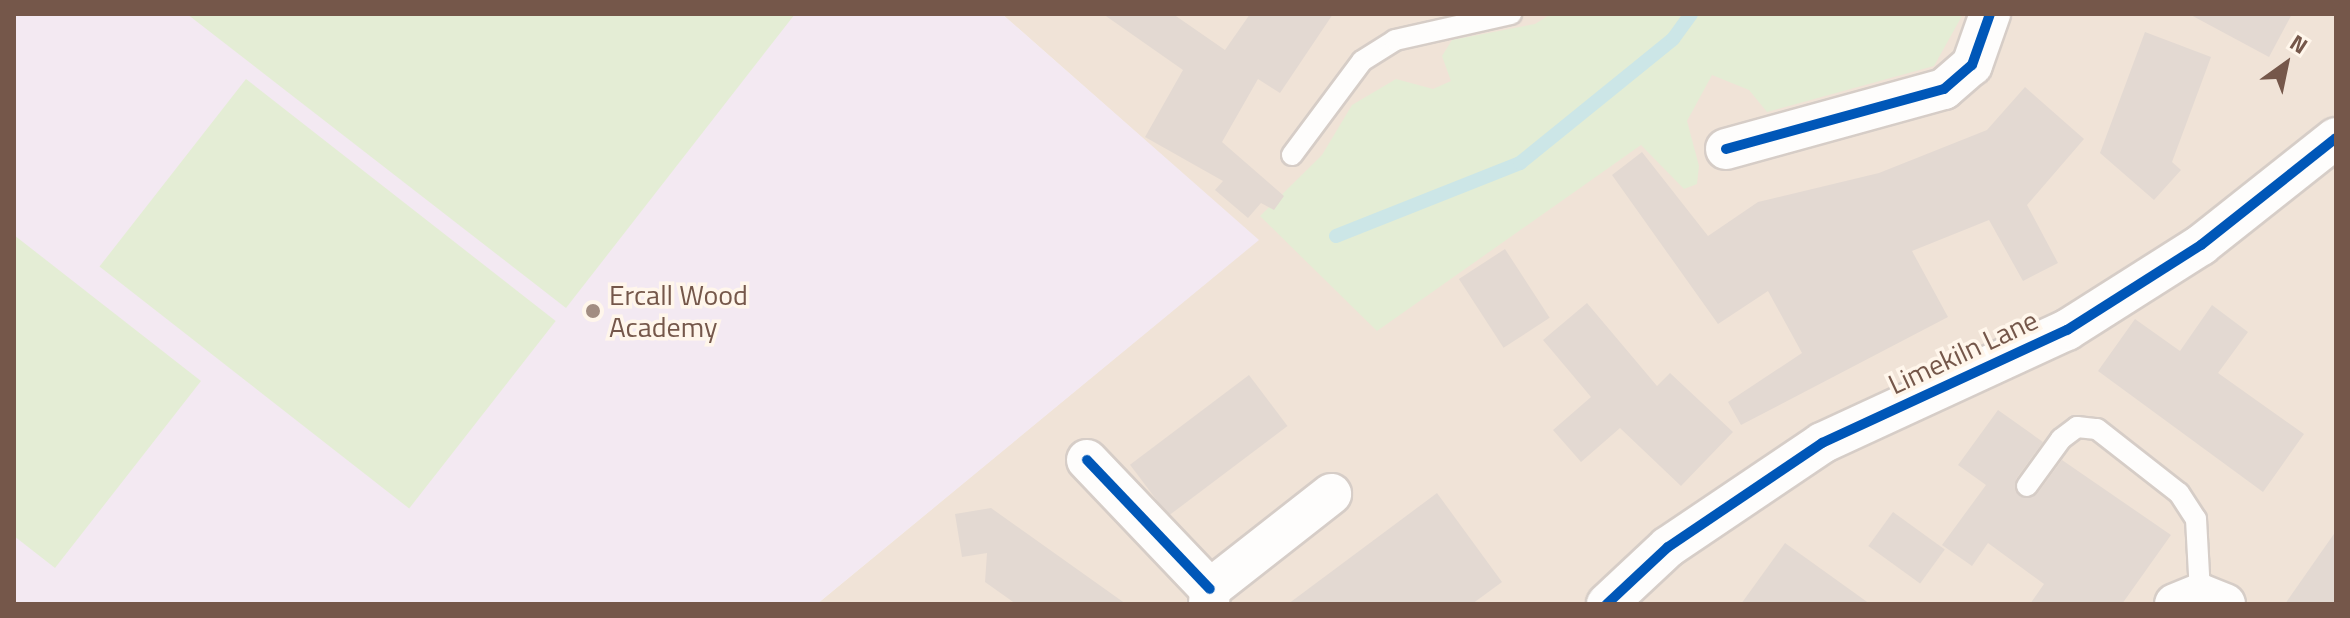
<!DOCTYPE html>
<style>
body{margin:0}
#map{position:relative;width:2350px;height:618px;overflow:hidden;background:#f7f1ea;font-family:"Titillium Web",sans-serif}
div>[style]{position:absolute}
.residential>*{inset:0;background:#f0e3d7}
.education>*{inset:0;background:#f3e9f2}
.green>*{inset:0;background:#e4edd5;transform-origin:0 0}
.stream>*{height:14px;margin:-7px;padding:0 7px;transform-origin:7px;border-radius:7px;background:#cce6e7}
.building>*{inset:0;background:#e3d9d2;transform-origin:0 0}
.roads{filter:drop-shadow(2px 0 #d6cdc7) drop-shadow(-2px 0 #d6cdc7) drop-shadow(0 2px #d6cdc7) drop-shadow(0 -2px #d6cdc7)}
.lane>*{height:20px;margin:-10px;padding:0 10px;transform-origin:10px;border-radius:10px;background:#fefdfc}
.street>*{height:40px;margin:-20px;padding:0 20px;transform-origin:20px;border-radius:20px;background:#fefdfc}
.cycleway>*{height:10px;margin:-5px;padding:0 5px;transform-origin:5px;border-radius:5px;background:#0057b8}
.dots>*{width:22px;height:22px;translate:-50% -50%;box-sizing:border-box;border:4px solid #fff6eb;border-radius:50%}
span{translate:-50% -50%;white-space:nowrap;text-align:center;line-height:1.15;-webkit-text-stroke:7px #fff6eb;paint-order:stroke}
.poi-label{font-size:28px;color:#75574a}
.left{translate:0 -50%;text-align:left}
.street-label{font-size:28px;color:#75574a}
.frame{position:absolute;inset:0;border:16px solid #75574a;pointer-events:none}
.north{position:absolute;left:2246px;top:24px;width:80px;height:80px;-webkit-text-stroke:6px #fff6eb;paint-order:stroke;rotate:33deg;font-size:22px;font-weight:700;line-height:32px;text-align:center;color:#75574a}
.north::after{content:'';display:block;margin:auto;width:28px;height:36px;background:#75574a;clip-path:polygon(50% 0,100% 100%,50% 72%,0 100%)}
</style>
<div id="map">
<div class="residential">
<i style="clip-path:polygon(1002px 14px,2336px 14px,2336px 604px,817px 604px,1258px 240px)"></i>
</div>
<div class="education">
<i style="clip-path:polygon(14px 14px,1002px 14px,1259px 240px,817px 604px,14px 604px)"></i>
</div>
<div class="green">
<i style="clip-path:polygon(187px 14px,795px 14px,566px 308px)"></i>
<i style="clip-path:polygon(1551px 14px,1963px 14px,1934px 66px,1767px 112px,1749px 90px,1712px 75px,1687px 121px,1699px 166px,1697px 184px,1684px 189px,1641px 145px,1377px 331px,1260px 216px,1322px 155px,1352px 105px,1396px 79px,1433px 89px,1451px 81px,1442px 56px,1452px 40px,1535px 24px)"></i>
<i style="left:246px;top:79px;width:393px;height:238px;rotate:38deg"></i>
<i style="clip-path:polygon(14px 235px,201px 381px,55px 568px,14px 536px)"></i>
</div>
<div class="stream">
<i style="left:1336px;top:236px;width:198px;rotate:-21.6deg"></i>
<i style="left:1520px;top:163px;width:197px;rotate:-39deg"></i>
<i style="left:1673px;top:39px;width:31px;rotate:-54deg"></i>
</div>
<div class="building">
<i style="clip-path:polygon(1103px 14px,1173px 14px,1225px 50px,1250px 14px,1333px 14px,1280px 93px,1258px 79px,1222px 142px,1284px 196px,1274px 210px,1261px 203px,1248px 218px,1215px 190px,1223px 181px,1145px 137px,1183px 70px)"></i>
<i style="clip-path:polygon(2189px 14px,2292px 14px,2269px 57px)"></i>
<i style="clip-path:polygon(2145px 32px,2211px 57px,2172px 162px,2181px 170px,2154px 200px,2100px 153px)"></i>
<i style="clip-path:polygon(2025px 87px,2084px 139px,2027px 205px,2058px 263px,2023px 281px,1989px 220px,1912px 251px,1948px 317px,1741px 425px,1728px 402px,1802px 353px,1768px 291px,1718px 324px,1612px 175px,1642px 152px,1708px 236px,1758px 202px,1879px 173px,1987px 130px)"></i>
<i style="left:1505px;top:249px;width:82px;height:55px;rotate:57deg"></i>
<i style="clip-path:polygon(1587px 303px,1657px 386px,1670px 373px,1733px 432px,1681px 486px,1620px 428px,1581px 462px,1553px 430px,1591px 397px,1543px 340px)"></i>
<i style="clip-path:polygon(2212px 305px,2248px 332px,2218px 373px,2304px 434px,2263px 492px,2098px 371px,2135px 319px,2180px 351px)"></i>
<i style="left:1249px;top:375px;width:64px;height:149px;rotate:53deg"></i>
<i style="clip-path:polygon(1998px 410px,2043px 442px,2016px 479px,2020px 497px,2037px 494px,2062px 460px,2171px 535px,2122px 604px,2030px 604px,2044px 584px,1988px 543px,1972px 566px,1942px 545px,1986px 485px,1958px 465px)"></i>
<i style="clip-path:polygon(1437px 493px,1502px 582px,1472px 604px,1288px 604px)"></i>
<i style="clip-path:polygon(991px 508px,1126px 604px,1016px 604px,985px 582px,987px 553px,962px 557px,955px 514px)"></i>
<i style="left:1893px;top:512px;width:64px;height:42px;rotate:36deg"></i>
<i style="clip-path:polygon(2336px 531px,2336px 604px,2285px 604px)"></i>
<i style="clip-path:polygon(1785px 543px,1870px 604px,1741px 604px)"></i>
</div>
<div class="roads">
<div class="lane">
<i style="left:1292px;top:155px;width:117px;rotate:-53.3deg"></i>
<i style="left:1362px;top:61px;width:39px;rotate:-32deg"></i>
<i style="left:1395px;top:40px;width:119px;rotate:-12.6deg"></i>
<i style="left:2027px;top:486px;width:58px;rotate:-54.1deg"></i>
<i style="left:2061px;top:439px;width:20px;rotate:-37deg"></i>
<i style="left:2077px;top:427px;width:20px;rotate:6deg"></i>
<i style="left:2097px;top:429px;width:104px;rotate:38deg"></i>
<i style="left:2179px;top:493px;width:31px;rotate:57deg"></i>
<i style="left:2196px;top:519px;width:75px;rotate:86.9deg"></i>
</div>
<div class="street">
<i style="left:1726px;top:149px;width:226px;rotate:-15.4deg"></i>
<i style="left:1944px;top:89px;width:37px;rotate:-41deg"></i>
<i style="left:1972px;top:65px;width:54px;rotate:-70.6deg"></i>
<i style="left:1087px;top:460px;width:178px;rotate:46.4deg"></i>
<i style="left:1209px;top:604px;width:15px;rotate:-86deg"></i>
<i style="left:1210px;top:589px;width:154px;rotate:-38.1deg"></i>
<i style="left:1607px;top:604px;width:83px;rotate:-43.1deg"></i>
<i style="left:1668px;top:547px;width:186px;rotate:-34deg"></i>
<i style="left:1822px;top:443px;width:270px;rotate:-24.8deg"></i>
<i style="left:2067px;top:330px;width:159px;rotate:-32.4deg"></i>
<i style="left:2201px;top:245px;width:172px;rotate:-38.4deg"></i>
<i style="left:2175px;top:604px;width:27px;rotate:-22deg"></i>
<i style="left:2200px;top:594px;width:27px;rotate:22deg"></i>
</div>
</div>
<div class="cycleway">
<i style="left:1726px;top:149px;width:226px;rotate:-15.4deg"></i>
<i style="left:1944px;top:89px;width:37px;rotate:-41deg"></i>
<i style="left:1972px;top:65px;width:54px;rotate:-70.6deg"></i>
<i style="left:1087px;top:460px;width:178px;rotate:46.4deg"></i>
<i style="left:1607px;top:604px;width:83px;rotate:-43.1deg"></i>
<i style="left:1668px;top:547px;width:186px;rotate:-34deg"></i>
<i style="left:1822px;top:443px;width:270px;rotate:-24.8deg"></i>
<i style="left:2067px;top:330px;width:159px;rotate:-32.4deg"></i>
<i style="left:2201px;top:245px;width:172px;rotate:-38.4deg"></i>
</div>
<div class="dots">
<i style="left:593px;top:311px;background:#a28d82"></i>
</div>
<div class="poi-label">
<span class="left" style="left:609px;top:311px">Ercall Wood<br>Academy</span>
</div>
<div class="street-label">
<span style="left:1963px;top:352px;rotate:-25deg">Limekiln Lane</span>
</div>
<div class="frame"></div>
<div class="north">N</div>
</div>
